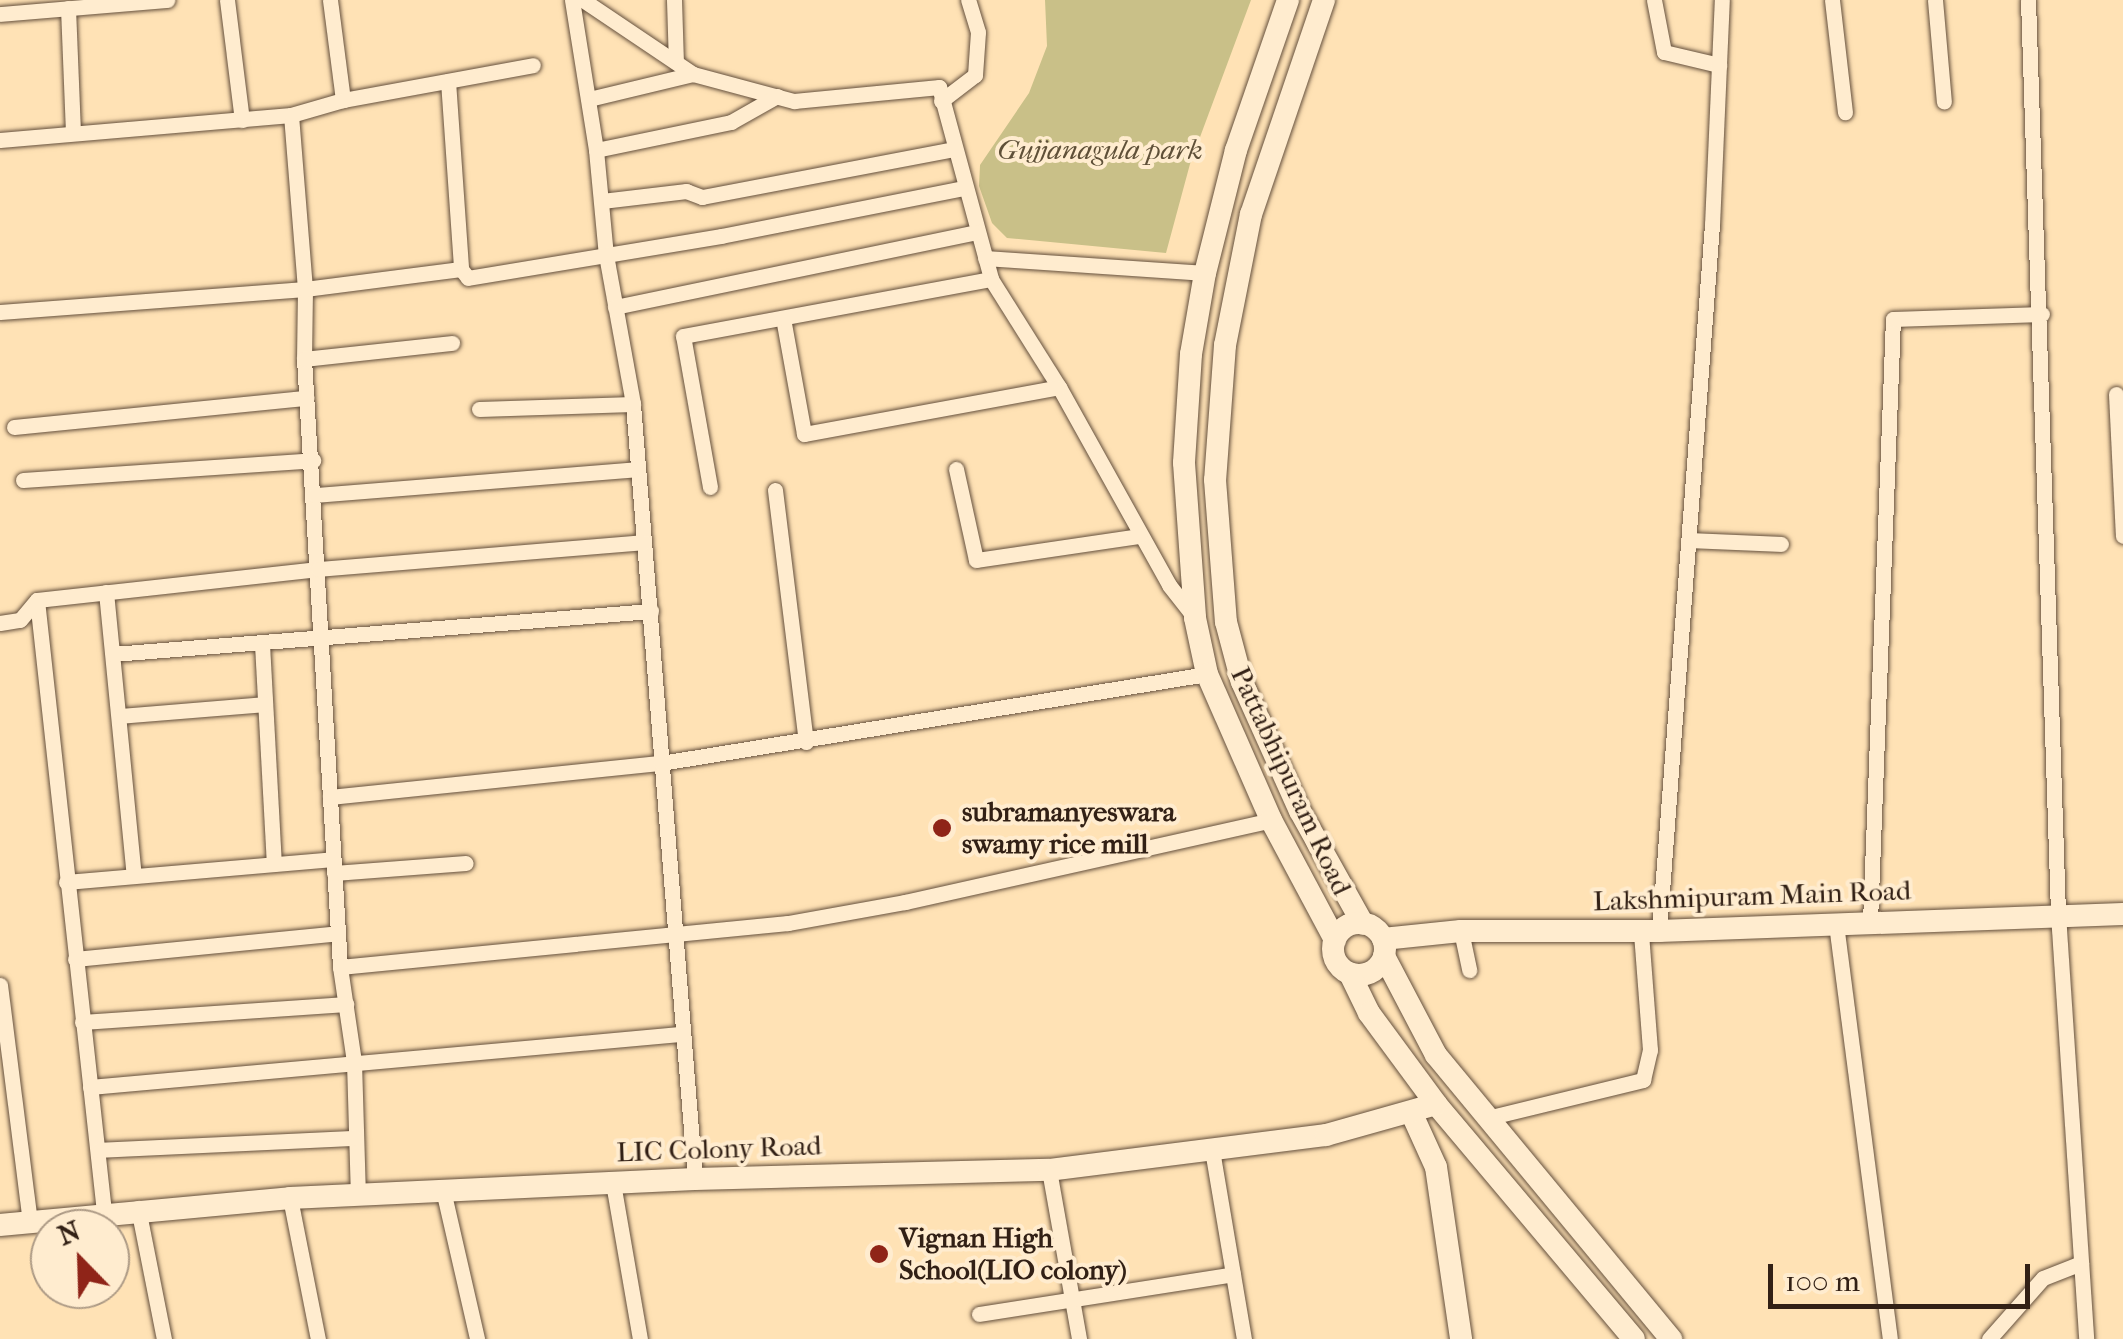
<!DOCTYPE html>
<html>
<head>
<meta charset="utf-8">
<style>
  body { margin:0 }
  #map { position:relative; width:2123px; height:1339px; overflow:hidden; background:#ffe2b5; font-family:"IM FELL French Canon",serif }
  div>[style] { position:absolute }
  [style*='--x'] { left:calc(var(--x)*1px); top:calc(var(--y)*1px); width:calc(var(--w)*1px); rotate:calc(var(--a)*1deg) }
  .green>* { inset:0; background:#c9c088 }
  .roads { filter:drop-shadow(0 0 2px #65503d) drop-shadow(0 0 2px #65503d) }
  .street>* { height:15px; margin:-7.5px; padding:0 7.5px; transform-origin:7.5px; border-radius:7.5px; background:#ffeccf }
  .secondary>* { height:22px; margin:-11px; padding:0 11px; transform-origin:11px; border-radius:11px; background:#ffeccf }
  .secondary>.ring { margin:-11px; padding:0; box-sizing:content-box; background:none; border:22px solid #ffeccf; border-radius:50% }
  .dots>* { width:28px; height:28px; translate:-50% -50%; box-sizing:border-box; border:5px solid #ffeccf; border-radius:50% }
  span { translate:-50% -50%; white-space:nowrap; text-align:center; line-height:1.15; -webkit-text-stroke:8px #ffeccf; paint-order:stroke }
  .park-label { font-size:28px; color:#5f5038; font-style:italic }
  .street-label { font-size:28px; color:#322015 }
  .poi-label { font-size:28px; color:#322015; font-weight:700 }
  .left { translate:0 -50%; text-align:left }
  .north { position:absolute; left:30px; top:1209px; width:100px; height:100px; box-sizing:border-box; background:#ffeccf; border:2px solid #ad9a85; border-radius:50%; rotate:337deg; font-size:28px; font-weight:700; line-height:40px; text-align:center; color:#322015 }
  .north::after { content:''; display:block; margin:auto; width:35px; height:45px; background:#8f2418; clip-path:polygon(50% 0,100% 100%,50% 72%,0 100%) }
  .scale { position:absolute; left:1768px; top:1264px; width:262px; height:45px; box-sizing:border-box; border:5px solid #322015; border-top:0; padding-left:12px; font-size:30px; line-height:35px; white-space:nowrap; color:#322015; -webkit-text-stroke:8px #ffeccf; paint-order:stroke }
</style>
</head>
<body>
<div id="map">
  <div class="green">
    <div style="clip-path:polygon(1045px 0,1251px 0,1190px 164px,1166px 253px,1007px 238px,992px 223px,979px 186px,980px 165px,1029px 93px,1047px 46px)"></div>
  </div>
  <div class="roads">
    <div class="street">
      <div style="--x:227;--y:0;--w:121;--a:82.9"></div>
      <div style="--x:330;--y:0;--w:101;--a:82.6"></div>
      <div style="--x:572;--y:0;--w:152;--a:80.9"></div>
      <div style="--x:596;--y:150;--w:105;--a:84.6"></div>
      <div style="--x:606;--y:255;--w:151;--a:79.7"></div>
      <div style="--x:633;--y:404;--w:777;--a:85.43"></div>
      <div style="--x:583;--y:0;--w:133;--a:33.9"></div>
      <div style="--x:693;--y:74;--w:105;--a:15"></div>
      <div style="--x:794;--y:101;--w:146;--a:-5.5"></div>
      <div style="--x:939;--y:87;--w:199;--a:74.8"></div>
      <div style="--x:991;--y:279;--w:128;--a:57.8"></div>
      <div style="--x:1059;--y:387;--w:227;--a:60.9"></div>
      <div style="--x:1169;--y:585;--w:42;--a:51.8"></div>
      <div style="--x:674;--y:0;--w:62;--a:88.2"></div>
      <div style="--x:1654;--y:0;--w:53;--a:79.1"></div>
      <div style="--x:1664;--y:52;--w:57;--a:13.3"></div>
      <div style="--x:1832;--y:0;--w:113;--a:83.4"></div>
      <div style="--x:1935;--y:0;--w:102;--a:85"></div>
      <div style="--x:2028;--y:0;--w:914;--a:88.12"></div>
      <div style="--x:2058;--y:914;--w:426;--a:86.2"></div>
      <div style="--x:68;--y:8;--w:125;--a:87.7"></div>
      <div style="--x:0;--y:14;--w:168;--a:-4.8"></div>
      <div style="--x:448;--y:81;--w:188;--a:86"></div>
      <div style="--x:461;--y:269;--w:11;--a:52"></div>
      <div style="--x:468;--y:278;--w:256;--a:-9.4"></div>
      <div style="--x:721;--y:236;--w:248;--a:-11.2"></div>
      <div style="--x:589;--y:99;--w:107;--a:-13.5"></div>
      <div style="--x:941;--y:101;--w:43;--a:-37.4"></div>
      <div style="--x:975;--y:75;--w:43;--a:-86"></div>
      <div style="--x:978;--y:32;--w:34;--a:-107"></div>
      <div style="--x:291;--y:115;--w:175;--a:85.4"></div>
      <div style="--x:305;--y:289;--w:70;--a:90.8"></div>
      <div style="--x:304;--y:359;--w:609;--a:86.61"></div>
      <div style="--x:340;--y:967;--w:96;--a:81.6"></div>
      <div style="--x:354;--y:1062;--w:132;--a:88.3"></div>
      <div style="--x:0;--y:140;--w:292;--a:-4.9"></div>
      <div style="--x:291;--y:115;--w:54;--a:-16.1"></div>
      <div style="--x:343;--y:100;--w:193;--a:-10.4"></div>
      <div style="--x:596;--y:150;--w:138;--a:-11.7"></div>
      <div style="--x:731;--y:122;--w:53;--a:-29.5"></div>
      <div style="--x:602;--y:201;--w:85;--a:-6.8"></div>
      <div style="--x:686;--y:191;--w:17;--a:21"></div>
      <div style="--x:702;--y:197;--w:256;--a:-10.8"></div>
      <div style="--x:985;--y:258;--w:221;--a:3.9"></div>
      <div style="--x:615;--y:307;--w:370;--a:-11.7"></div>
      <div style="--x:0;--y:312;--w:306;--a:-4.3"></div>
      <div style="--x:305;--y:289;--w:157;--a:-7.3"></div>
      <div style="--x:783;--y:318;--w:118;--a:79.7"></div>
      <div style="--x:804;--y:434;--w:259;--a:-10.4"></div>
      <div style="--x:304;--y:359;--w:149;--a:-6.2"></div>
      <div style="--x:2116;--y:394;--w:142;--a:87.2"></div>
      <div style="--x:479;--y:409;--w:154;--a:-1.9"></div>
      <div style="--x:14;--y:427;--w:294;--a:-5.7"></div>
      <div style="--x:956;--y:469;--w:93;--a:77.6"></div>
      <div style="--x:976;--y:560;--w:165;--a:-8.4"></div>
      <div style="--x:23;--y:480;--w:291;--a:-3.9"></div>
      <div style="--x:710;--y:487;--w:153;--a:-100.1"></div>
      <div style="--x:683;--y:336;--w:313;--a:-10.5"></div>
      <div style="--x:775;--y:490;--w:254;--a:83"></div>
      <div style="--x:315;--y:495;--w:324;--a:-4.6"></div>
      <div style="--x:1690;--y:540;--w:91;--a:2.5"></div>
      <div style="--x:106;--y:592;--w:285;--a:84.4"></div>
      <div style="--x:37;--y:600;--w:616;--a:83.75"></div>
      <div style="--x:0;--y:623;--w:20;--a:-9"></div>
      <div style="--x:20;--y:620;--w:26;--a:-50"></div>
      <div style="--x:37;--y:600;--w:283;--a:-6.3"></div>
      <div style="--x:318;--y:569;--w:327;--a:-4.7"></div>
      <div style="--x:262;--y:644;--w:220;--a:86.9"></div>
      <div style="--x:113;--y:654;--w:540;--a:-4.57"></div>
      <div style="--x:119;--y:716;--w:146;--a:-4.7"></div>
      <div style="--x:330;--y:797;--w:333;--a:-5.9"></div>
      <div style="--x:661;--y:763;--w:553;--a:-9.26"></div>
      <div style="--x:334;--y:873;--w:132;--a:-4.3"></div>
      <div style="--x:66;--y:882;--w:268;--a:-4.9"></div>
      <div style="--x:1870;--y:922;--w:603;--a:-87.82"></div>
      <div style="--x:1893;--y:319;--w:149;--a:-1.9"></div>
      <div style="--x:1836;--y:924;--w:418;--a:82.6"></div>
      <div style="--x:1461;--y:931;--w:40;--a:78"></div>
      <div style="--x:1659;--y:931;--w:708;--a:-85.71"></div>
      <div style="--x:1712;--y:225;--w:225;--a:-87.5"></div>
      <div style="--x:75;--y:959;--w:264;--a:-5.6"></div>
      <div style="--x:340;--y:967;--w:450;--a:-5.6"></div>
      <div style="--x:788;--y:923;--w:119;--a:-10.2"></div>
      <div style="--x:905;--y:902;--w:375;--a:-12.6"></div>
      <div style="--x:0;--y:985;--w:238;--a:82.8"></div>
      <div style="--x:82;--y:1022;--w:265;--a:-3.9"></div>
      <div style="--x:90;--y:1087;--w:592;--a:-5.13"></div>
      <div style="--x:1487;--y:1118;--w:161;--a:-13.7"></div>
      <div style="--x:1643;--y:1080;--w:31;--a:-77"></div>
      <div style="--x:1650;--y:1050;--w:118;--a:-94.4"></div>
      <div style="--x:98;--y:1150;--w:257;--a:-2.7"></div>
      <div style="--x:1212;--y:1150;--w:192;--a:80.4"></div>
      <div style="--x:1049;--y:1170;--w:172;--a:79.9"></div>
      <div style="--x:613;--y:1183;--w:158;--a:80.2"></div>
      <div style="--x:443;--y:1190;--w:153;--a:77.1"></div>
      <div style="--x:290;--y:1198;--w:144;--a:78.8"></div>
      <div style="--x:138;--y:1208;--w:134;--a:78.8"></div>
      <div style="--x:979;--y:1314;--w:257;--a:-8.9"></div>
      <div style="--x:1989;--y:1339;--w:81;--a:-48.5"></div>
      <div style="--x:2043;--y:1278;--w:41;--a:-21.5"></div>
    </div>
    <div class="secondary">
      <div style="--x:1288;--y:0;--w:159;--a:109.1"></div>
      <div style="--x:1236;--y:150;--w:127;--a:104.1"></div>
      <div style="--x:1205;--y:273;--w:82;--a:99.8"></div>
      <div style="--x:1191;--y:354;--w:109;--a:93.7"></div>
      <div style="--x:1184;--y:463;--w:155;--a:85.9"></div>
      <div style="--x:1195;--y:618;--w:57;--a:77.9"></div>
      <div style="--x:1207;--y:674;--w:159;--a:66.3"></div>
      <div style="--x:1271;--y:820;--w:136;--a:61.9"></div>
      <div style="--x:1324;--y:0;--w:226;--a:108.8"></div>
      <div style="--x:1251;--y:214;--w:134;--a:101.2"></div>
      <div style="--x:1225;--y:345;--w:135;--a:94.2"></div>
      <div style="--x:1215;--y:480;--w:142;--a:85.6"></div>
      <div style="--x:1226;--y:622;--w:62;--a:75.1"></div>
      <div style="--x:1242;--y:682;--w:141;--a:65.8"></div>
      <div style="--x:1300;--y:811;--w:129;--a:60.9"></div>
      <div class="ring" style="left:1333px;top:923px;width:30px;height:30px"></div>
      <div style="--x:1383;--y:939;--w:78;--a:-5.9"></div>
      <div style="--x:1461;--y:931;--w:198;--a:0"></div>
      <div style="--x:1659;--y:931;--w:464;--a:-2.1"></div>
      <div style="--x:1384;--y:956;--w:112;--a:62.3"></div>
      <div style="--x:1436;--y:1055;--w:369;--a:50.4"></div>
      <div style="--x:1350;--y:974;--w:43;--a:64"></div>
      <div style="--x:1369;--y:1013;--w:113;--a:53.6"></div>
      <div style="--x:1436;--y:1104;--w:307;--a:49.9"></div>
      <div style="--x:1411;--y:1112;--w:60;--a:65.6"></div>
      <div style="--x:1436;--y:1167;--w:174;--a:81.7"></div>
      <div style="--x:0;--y:1225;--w:291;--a:-5.3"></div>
      <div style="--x:290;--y:1198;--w:405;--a:-2.7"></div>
      <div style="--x:695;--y:1179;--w:354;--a:-1.5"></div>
      <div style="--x:1049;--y:1170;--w:279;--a:-7.2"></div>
      <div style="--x:1326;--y:1135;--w:114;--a:-15.7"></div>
    </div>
  </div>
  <div class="dots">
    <div style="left:942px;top:828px;background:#8f2418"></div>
    <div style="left:879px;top:1254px;background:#8f2418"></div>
  </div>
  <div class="park-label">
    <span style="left:1100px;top:150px">Gujjanagula park</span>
  </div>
  <div class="street-label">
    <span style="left:1291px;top:781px;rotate:65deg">Pattabhipuram Road</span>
    <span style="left:1752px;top:896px;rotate:-2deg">Lakshmipuram Main Road</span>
    <span style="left:719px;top:1149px;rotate:-2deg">LIC Colony Road</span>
  </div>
  <div class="poi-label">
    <span class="left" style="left:962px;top:828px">subramanyeswara<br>swamy rice mill</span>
    <span class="left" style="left:899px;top:1254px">Vignan High<br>School(LIO colony)</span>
  </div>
  <div class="north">N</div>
  <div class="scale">100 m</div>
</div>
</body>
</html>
